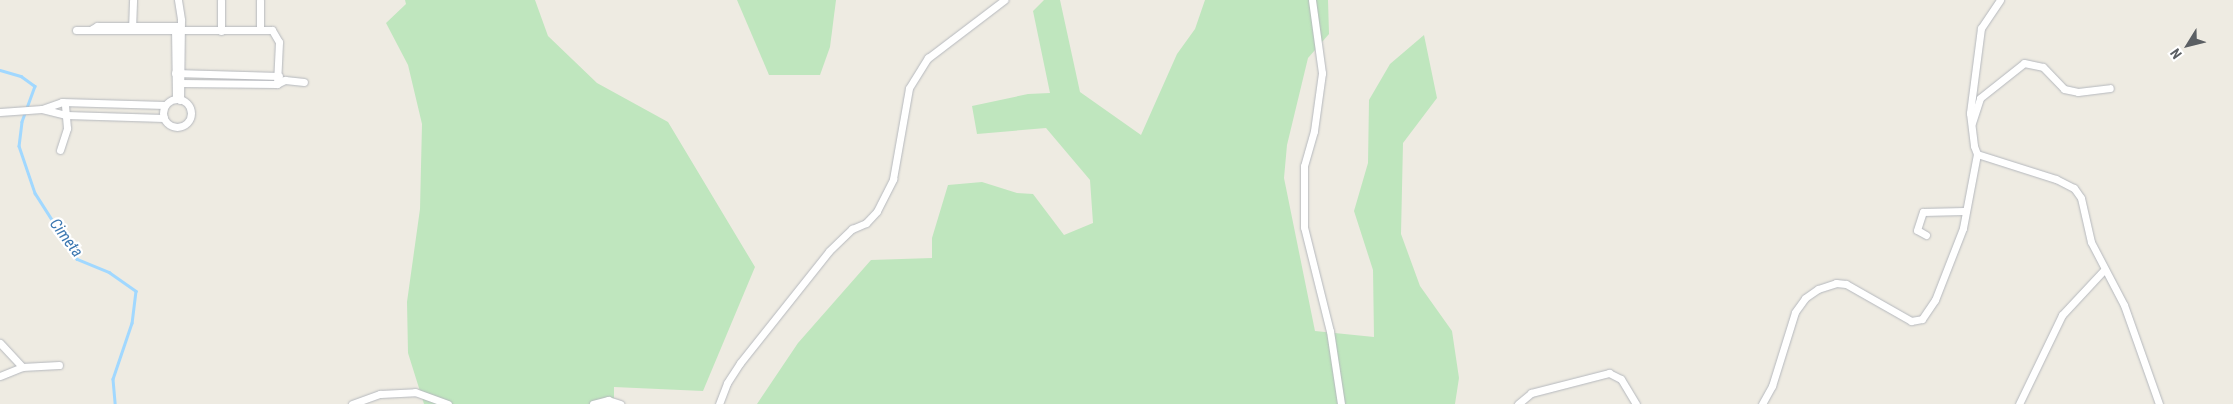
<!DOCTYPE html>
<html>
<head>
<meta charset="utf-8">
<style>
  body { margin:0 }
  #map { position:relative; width:2233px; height:404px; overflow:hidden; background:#eeebe2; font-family:"Roboto Condensed",sans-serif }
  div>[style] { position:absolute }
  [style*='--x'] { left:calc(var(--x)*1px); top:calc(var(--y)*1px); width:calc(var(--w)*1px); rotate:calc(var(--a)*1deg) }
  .green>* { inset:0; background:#bfe6be }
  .stream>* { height:2.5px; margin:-1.25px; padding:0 1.25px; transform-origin:1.25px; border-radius:1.25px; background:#a1d8ff }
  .roads { filter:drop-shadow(0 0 1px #b5b8bd) drop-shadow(0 0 1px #b5b8bd) }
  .minor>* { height:7px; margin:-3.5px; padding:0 3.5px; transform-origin:3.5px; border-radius:3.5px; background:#fff }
  .minor>.ring { margin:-3.5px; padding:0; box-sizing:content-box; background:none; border:7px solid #fff; border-radius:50% }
  span { translate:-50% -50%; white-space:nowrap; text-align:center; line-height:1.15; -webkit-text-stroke:4.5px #fff; paint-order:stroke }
  .water-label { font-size:16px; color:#3d78b1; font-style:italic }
  .north { position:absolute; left:2163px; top:20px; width:50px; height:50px; -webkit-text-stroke:4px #fff; paint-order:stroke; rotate:234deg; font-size:14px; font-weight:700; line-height:20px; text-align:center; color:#5b5f63 }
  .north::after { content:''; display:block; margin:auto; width:18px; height:22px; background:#5b5f63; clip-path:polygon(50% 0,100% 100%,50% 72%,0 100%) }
</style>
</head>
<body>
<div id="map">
  <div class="green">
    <div style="clip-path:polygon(405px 0,535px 0,548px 36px,597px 83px,668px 122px,755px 267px,703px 391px,614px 387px,614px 404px,424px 404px,408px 353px,407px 302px,420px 209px,422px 124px,408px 65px,386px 23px,406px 4px)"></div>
    <div style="clip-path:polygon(737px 0,836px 0,830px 47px,820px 75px,769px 75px)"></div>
    <div style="clip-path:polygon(1044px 0,1060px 0,1080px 92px,1141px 135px,1177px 54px,1195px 29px,1205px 0,1328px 0,1329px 34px,1308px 58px,1287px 145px,1284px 178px,1315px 331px,1374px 337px,1373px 270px,1354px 211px,1368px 163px,1369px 100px,1390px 64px,1424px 35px,1437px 98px,1403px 143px,1401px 234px,1420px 286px,1452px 331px,1459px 378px,1455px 404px,757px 404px,798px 343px,871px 260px,932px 258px,932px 238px,948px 185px,982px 182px,1017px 193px,1033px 194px,1064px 235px,1093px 223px,1090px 180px,1046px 128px,977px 134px,972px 106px,1028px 94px,1050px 93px,1033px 11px)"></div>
  </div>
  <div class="stream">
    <div style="--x:0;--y:70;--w:22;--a:16"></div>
    <div style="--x:21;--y:76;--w:17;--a:36"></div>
    <div style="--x:35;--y:86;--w:38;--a:110"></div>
    <div style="--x:22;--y:122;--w:24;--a:97"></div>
    <div style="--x:19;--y:146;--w:50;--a:71.2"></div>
    <div style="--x:35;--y:193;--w:78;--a:57.5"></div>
    <div style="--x:77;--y:259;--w:35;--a:22"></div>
    <div style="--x:109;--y:272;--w:33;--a:35"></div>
    <div style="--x:136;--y:291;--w:32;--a:97"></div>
    <div style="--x:132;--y:323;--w:59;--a:108.7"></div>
    <div style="--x:113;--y:379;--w:25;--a:85"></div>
  </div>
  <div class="roads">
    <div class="minor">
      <div style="--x:178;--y:0;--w:20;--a:81"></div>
      <div style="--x:181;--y:20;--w:80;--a:90.7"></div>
      <div style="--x:221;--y:0;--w:31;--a:90"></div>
      <div style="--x:1312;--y:0;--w:74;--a:82.2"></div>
      <div style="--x:1322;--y:73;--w:59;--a:97.9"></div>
      <div style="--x:1314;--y:131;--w:36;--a:106"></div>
      <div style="--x:1304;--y:166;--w:61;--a:90"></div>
      <div style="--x:1304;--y:227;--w:107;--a:76"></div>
      <div style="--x:1330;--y:331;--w:74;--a:81.4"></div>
      <div style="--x:2000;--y:0;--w:34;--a:124"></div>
      <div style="--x:1981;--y:28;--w:86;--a:97.4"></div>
      <div style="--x:1970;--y:113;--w:33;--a:83"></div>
      <div style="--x:1974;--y:146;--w:9;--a:69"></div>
      <div style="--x:1977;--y:154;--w:83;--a:17.6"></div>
      <div style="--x:2056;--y:179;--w:20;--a:27"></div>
      <div style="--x:2074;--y:188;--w:12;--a:55"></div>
      <div style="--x:2081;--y:198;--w:45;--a:77.2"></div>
      <div style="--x:2091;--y:242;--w:71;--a:62.4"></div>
      <div style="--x:2124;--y:305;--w:105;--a:70.5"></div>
      <div style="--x:175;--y:27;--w:69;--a:89.2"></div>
      <div style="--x:92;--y:29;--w:6;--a:-31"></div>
      <div style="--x:97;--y:26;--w:80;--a:0"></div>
      <div style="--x:76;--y:30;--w:196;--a:0"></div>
      <div style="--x:272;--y:30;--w:14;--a:60"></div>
      <div style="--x:279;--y:42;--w:42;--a:92.7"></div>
      <div style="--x:132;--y:30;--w:30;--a:-88"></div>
      <div style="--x:260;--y:30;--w:30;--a:-90"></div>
      <div style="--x:175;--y:73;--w:104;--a:1.7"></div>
      <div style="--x:180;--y:83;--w:97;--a:0.6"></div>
      <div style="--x:277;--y:84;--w:9;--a:-27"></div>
      <div style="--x:285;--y:80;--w:19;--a:6"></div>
      <div class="ring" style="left:163px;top:99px;width:21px;height:21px"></div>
      <div style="--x:42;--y:109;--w:25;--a:14"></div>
      <div style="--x:66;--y:115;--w:98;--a:1.8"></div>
      <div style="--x:0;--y:112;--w:42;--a:-4.1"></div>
      <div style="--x:42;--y:109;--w:21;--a:-19"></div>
      <div style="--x:62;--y:102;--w:103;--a:1.7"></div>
      <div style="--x:1972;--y:123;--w:26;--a:-72"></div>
      <div style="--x:1980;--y:98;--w:56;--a:-38.5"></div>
      <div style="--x:2024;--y:63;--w:19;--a:12"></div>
      <div style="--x:2043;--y:67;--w:30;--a:46"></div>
      <div style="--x:2064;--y:89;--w:14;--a:12"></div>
      <div style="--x:2078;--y:92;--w:32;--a:-7"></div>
      <div style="--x:60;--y:150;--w:23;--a:-72"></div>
      <div style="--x:67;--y:128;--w:25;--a:-95"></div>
      <div style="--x:1926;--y:235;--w:10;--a:-151"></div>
      <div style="--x:1917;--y:230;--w:19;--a:-72"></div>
      <div style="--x:1923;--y:212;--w:41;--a:-1.4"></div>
      <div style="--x:0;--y:343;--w:33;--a:47"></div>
      <div style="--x:0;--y:376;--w:24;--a:-22"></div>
      <div style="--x:22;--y:367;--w:37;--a:-3"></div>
      <div style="--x:352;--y:404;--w:30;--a:-20"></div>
      <div style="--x:380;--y:394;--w:35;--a:-3"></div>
      <div style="--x:415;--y:392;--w:35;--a:20"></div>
      <div style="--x:593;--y:404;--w:16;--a:-15"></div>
      <div style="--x:608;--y:400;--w:13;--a:18"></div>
      <div style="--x:719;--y:404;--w:22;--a:-69"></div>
      <div style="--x:727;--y:383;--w:24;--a:-57"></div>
      <div style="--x:740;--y:363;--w:143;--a:-51.5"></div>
      <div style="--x:829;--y:251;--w:32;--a:-44"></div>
      <div style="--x:852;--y:229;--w:15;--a:-23"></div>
      <div style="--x:866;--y:223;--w:16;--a:-47"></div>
      <div style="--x:877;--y:211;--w:36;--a:-63"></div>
      <div style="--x:893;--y:179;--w:92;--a:-80"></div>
      <div style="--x:909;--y:88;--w:36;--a:-58"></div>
      <div style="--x:928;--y:58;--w:96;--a:-37.3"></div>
      <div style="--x:1518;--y:404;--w:17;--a:-40"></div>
      <div style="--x:1531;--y:393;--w:81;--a:-14.4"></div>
      <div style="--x:1609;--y:373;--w:13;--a:27"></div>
      <div style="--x:1621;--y:379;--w:29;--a:59"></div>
      <div style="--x:1762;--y:404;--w:21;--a:-61"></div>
      <div style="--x:1772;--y:386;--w:77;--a:-72.7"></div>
      <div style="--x:1795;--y:312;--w:17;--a:-54"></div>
      <div style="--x:1805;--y:298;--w:16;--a:-35"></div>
      <div style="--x:1818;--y:289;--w:19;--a:-18"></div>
      <div style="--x:1836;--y:283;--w:10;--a:6"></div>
      <div style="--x:1846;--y:284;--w:75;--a:29.6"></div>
      <div style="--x:1911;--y:321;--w:11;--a:-10"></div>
      <div style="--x:1922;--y:319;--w:23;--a:-56"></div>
      <div style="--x:1935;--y:300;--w:77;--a:-68.7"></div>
      <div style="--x:1963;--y:228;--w:75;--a:-79.3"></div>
      <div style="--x:2019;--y:404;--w:99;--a:-64.2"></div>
      <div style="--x:2062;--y:315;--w:62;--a:-47"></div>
    </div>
  </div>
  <div class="water-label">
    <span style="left:66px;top:238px;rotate:53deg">Cimeta</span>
  </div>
  <div class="north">N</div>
</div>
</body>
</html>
